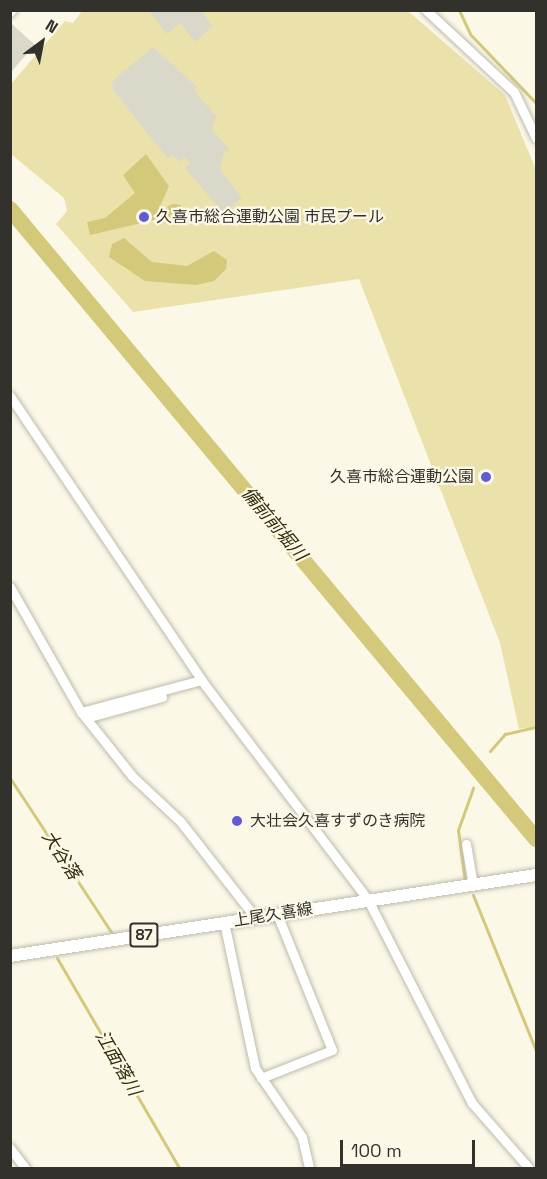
<!DOCTYPE html>
<html>
<head>
<meta charset="utf-8">
<style>
  body { margin:0 }
  #map { position:relative; width:547px; height:1179px; overflow:hidden; background:#fbf8e8; font-family:"Space Grotesk","Noto Sans JP",sans-serif }
  div>[style] { position:absolute }
  [style*='--x'] { left:calc(var(--x)*1px); top:calc(var(--y)*1px); width:calc(var(--w)*1px); rotate:calc(var(--a)*1deg) }
  .green>* { inset:0; background:#ebe2ab }
  .water>* { inset:0; background:#d4c87b }
  .round { border-radius:50% }
  .stream>* { height:3px; margin:-1.5px; padding:0 1.5px; transform-origin:1.5px; border-radius:1.5px; background:#d4c87b }
  .river>* { height:16px; margin:-8px; padding:0 8px; transform-origin:8px; border-radius:8px; background:#d4c87b }
  .building>* { inset:0; background:#dad8c8 }
  .roads { filter:drop-shadow(0 0 2px #bdbbac) drop-shadow(0 0 2px #bdbbac) }
  .minor>* { height:9px; margin:-4.5px; padding:0 4.5px; transform-origin:4.5px; border-radius:4.5px; background:#fff }
  .major>* { height:12px; margin:-6px; padding:0 6px; transform-origin:6px; border-radius:6px; background:#fff }
  .dots>* { width:16px; height:16px; translate:-50% -50%; box-sizing:border-box; border:3px solid #fbf8e8; border-radius:50% }
  span { translate:-50% -50%; white-space:nowrap; text-align:center; line-height:1.15; -webkit-text-stroke:4.5px #fbf8e8; paint-order:stroke }
  .shield-label span { padding:2px 4px; background:#fbf8e8; border:2px solid; border-radius:4px; -webkit-text-stroke-width:0 }
  .shield-label { font-size:15px; color:#32312b; font-weight:700 }
  .poi-label { font-size:16px; color:#32312b }
  .left { translate:0 -50%; text-align:left }
  .right { translate:-100% -50%; text-align:right }
  .street-label { font-size:16px; color:#32312b }
  .water-label { font-size:18px; color:#312c09; font-style:italic }
  .frame { position:absolute; inset:0; border:12px solid #32312b; pointer-events:none }
  .north { position:absolute; left:12px; top:12px; width:60px; height:60px; -webkit-text-stroke:4px #fbf8e8; paint-order:stroke; rotate:32deg; font-size:16px; font-weight:700; line-height:24px; text-align:center; color:#32312b }
  .north::after { content:''; display:block; margin:auto; width:21px; height:27px; background:#32312b; clip-path:polygon(50% 0,100% 100%,50% 72%,0 100%) }
  .scale { position:absolute; left:340px; top:1140px; width:135px; height:27px; box-sizing:border-box; border:3px solid #32312b; border-top:0; padding-left:8px; font-size:18px; line-height:21px; white-space:nowrap; color:#32312b; -webkit-text-stroke:4px #fbf8e8; paint-order:stroke }
</style>
</head>
<body>
<div id="map">
  <div class="green">
    <div style="clip-path:polygon(82px 11px,408px 11px,505px 95px,536px 170px,536px 726px,519px 729px,500px 643px,359px 279px,133px 312px,56px 224px,67px 211px,64px 198px,11px 154px,11px 84px,65px 21px,73px 23px)"></div>
  </div>
  <div class="water">
    <div style="clip-path:polygon(146px 154px,169px 186px,154px 220px,90px 235px,87px 222px,105px 218px,135px 193px,123px 175px)"></div>
    <div class="round" style="left:164px;top:204px;width:22px;height:22px"></div>
    <div style="clip-path:polygon(124px 238px,152px 262px,187px 266px,214px 251px,227px 260px,226px 269px,214px 281px,196px 285px,145px 281px,109px 257px,112px 244px)"></div>
  </div>
  <div class="stream">
    <div style="--x:459;--y:10;--w:26;--a:65"></div>
    <div style="--x:470;--y:34;--w:95;--a:46.3"></div>
    <div style="--x:490;--y:751;--w:23;--a:-49"></div>
    <div style="--x:505;--y:734;--w:32;--a:-13"></div>
    <div style="--x:10;--y:778;--w:186;--a:56.7"></div>
    <div style="--x:465;--y:881;--w:51;--a:-97.8"></div>
    <div style="--x:458;--y:830;--w:45;--a:-70.3"></div>
    <div style="--x:473;--y:895;--w:168;--a:68"></div>
    <div style="--x:57;--y:958;--w:243;--a:59.8"></div>
  </div>
  <div class="river">
    <div style="--x:10;--y:209;--w:821;--a:50.14"></div>
  </div>
  <div class="building">
    <div style="clip-path:polygon(148px 10px,200px 10px,213px 26px,195px 42px,180px 23px,167px 34px)"></div>
    <div style="clip-path:polygon(12px 24px,35px 45px,10px 73px,10px 26px)"></div>
    <div style="clip-path:polygon(153px 47px,197px 87px,194px 90px,216px 116px,212px 129px,230px 150px,224px 152px,220px 169px,242px 198px,223px 213px,185px 168px,190px 163px,185px 157px,179px 162px,172px 155px,168px 159px,113px 90px,112px 81px)"></div>
  </div>
  <div class="roads">
    <div class="minor">
      <div style="--x:426;--y:10;--w:120;--a:43"></div>
      <div style="--x:514;--y:92;--w:51;--a:64.4"></div>
      <div style="--x:10;--y:396;--w:349;--a:56"></div>
      <div style="--x:205;--y:685;--w:270;--a:52.8"></div>
      <div style="--x:368;--y:900;--w:228;--a:62.9"></div>
      <div style="--x:472;--y:1103;--w:86;--a:48.8"></div>
      <div style="--x:10;--y:587;--w:144;--a:60.4"></div>
      <div style="--x:81;--y:712;--w:82;--a:51.4"></div>
      <div style="--x:132;--y:776;--w:66;--a:43.2"></div>
      <div style="--x:180;--y:821;--w:122;--a:52"></div>
      <div style="--x:81;--y:712;--w:124;--a:-14.9"></div>
      <div style="--x:86;--y:718;--w:79;--a:-15.4"></div>
      <div style="--x:466;--y:844;--w:42;--a:80.3"></div>
      <div style="--x:224;--y:922;--w:149;--a:78"></div>
      <div style="--x:255;--y:1068;--w:83;--a:55.7"></div>
      <div style="--x:302;--y:1137;--w:32;--a:77"></div>
      <div style="--x:261;--y:1078;--w:76;--a:-21.5"></div>
      <div style="--x:332;--y:1050;--w:147;--a:-112"></div>
      <div style="--x:10;--y:1148;--w:25;--a:53"></div>
    </div>
    <div class="major">
      <div style="--x:10;--y:11;--w:1;--a:-45"></div>
      <div style="--x:10;--y:956;--w:532;--a:-8.75"></div>
    </div>
  </div>
  <div class="dots">
    <div style="left:144px;top:217px;background:#605bd4"></div>
    <div style="left:486px;top:477px;background:#605bd4"></div>
    <div style="left:237px;top:821px;background:#605bd4"></div>
  </div>
  <div class="shield-label">
    <span style="left:144px;top:935px">87</span>
  </div>
  <div class="poi-label">
    <span class="left" style="left:156px;top:217px">久喜市総合運動公園 市民プール</span>
    <span class="right" style="left:474px;top:477px">久喜市総合運動公園</span>
    <span class="left" style="left:250px;top:821px">大壮会久喜すずのき病院</span>
  </div>
  <div class="street-label">
    <span style="left:273px;top:915px;rotate:-9deg">上尾久喜線</span>
  </div>
  <div class="water-label">
    <span style="left:274px;top:524px;rotate:50deg">備前前堀川</span>
    <span style="left:61px;top:855px;rotate:57deg">大谷落</span>
    <span style="left:118px;top:1063px;rotate:60deg">江面落川</span>
  </div>
  <div class="frame"></div>
  <div class="north">N</div>
  <div class="scale">100 m</div>
</div>
</body>
</html>
